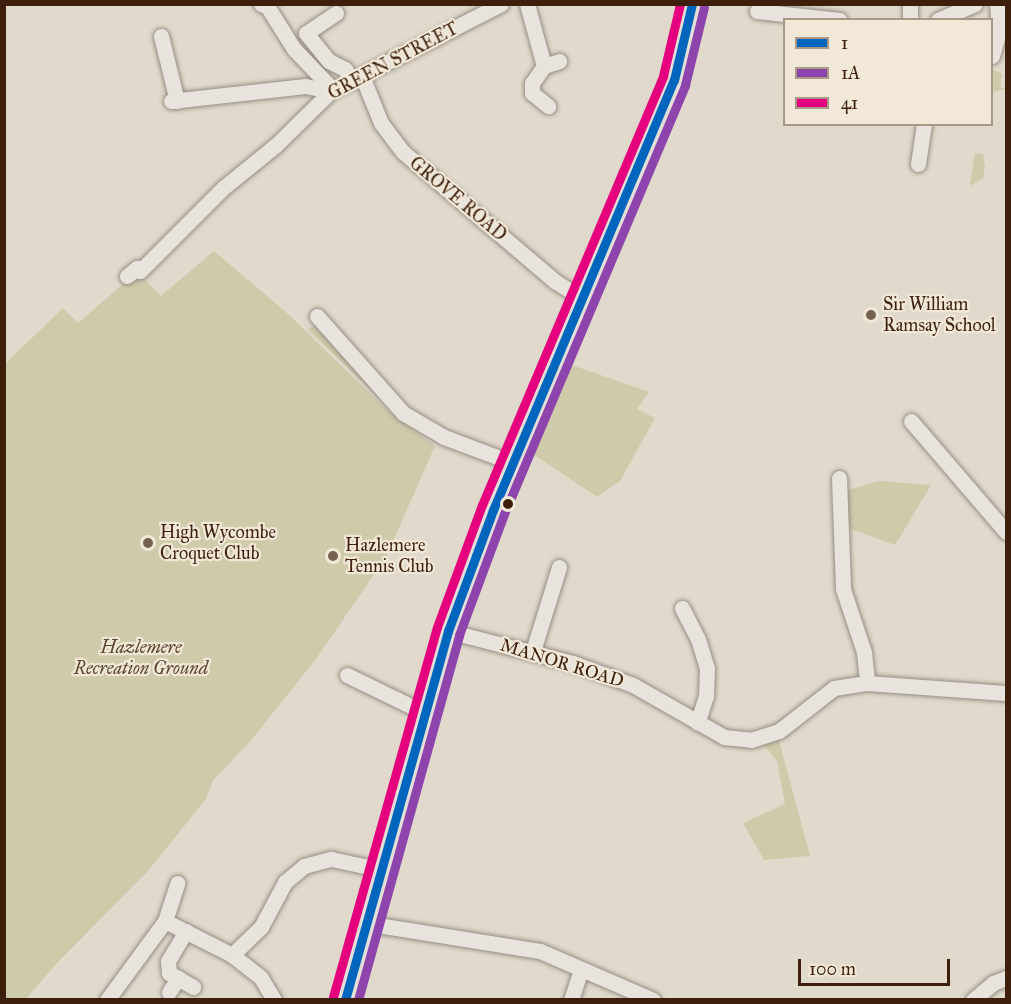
<!DOCTYPE html>
<html>
<head>
<meta charset="utf-8">
<style>
  body { margin:0 }
  #map { position:relative; width:1011px; height:1004px; overflow:hidden; background:#e1d9cc; font-family:"IM FELL Great Primer",serif }
  div>[style] { position:absolute }
  [style*='--x'] { left:calc(var(--x)*1px); top:calc(var(--y)*1px); width:calc(var(--w)*1px); rotate:calc(var(--a)*1deg) }
  .green>* { inset:0; background:#cecaaa }
  .roads { filter:drop-shadow(0 0 2px #968e84) drop-shadow(0 0 2px #968e84) }
  .minor>* { height:15px; margin:-7.5px; padding:0 7.5px; transform-origin:7.5px; border-radius:7.5px; background:#e8e4dd }
  .major>* { height:20px; margin:-10px; padding:0 10px; transform-origin:10px; border-radius:10px; background:#e4dfd8 }
  .bus-1>* { height:9px; margin:-4.5px; padding:0 4.5px; transform-origin:4.5px; border-radius:4.5px; background:#0065bd }
  .bus-2>* { height:9px; margin:-4.5px; padding:0 4.5px; transform-origin:4.5px; border-radius:4.5px; background:#8e44ad }
  .bus-3>* { height:9px; margin:-4.5px; padding:0 4.5px; transform-origin:4.5px; border-radius:4.5px; background:#e5007d }
  .dots>* { width:16px; height:16px; translate:-50% -50%; box-sizing:border-box; border:3px solid #f1e8d8; border-radius:50% }
  span { translate:-50% -50%; white-space:nowrap; text-align:center; line-height:1.15; -webkit-text-stroke:4.5px #f1e8d8; paint-order:stroke }
  .street-label { font-size:18px; color:#3d1f0c }
  .poi-label { font-size:18px; color:#3d1f0c }
  .left { translate:0 -50%; text-align:left }
  .park-label { font-size:18px; color:#5d472d; font-style:italic }
  .frame { position:absolute; inset:0; border:6px solid #3d1f0c; pointer-events:none }
  .legend { position:absolute; left:783px; top:18px; width:210px; height:108px; box-sizing:border-box; background:#f1e8d8; border:2px solid #a99886; margin:0; padding:8px 10px; list-style:none; font-size:18px; color:#3d1f0c }
  .legend li { display:flex; align-items:center; gap:12px; height:30px }
  .legend b { width:30px; border:2px solid #a99886 }
  .scale { position:absolute; left:798px; top:959px; width:152px; height:27px; box-sizing:border-box; border:3px solid #3d1f0c; border-top:0; padding-left:8px; font-size:18px; line-height:21px; white-space:nowrap; color:#3d1f0c; -webkit-text-stroke:4px #f1e8d8; paint-order:stroke }
</style>
</head>
<body>
<div id="map">
  <div class="green">
    <div style="clip-path:polygon(992px 69px,1002px 74px,1000px 87px,1006px 89px,992px 92px)"></div>
    <div style="clip-path:polygon(975px 153px,983px 154px,985px 167px,983px 178px,970px 186px)"></div>
    <div style="clip-path:polygon(214px 251px,288px 314px,390px 413px,435px 446px,386px 557px,316px 659px,248px 744px,213px 780px,206px 799px,148px 871px,56px 964px,26px 999px,5px 1000px,5px 364px,63px 308px,78px 323px,137px 272px,161px 296px)"></div>
    <div style="clip-path:polygon(317px 326px,394px 412px,307px 329px)"></div>
    <div style="clip-path:polygon(569px 364px,649px 392px,637px 409px,655px 418px,620px 481px,597px 497px,530px 452px)"></div>
    <div style="clip-path:polygon(879px 481px,931px 485px,895px 545px,851px 529px,846px 516px,848px 490px)"></div>
    <div style="clip-path:polygon(778px 737px,810px 856px,764px 860px,743px 823px,785px 804px,777px 761px,764px 745px)"></div>
  </div>
  <div class="roads">
    <div class="minor">
      <div style="--x:261;--y:4;--w:6;--a:18"></div>
      <div style="--x:267;--y:6;--w:51;--a:57.9"></div>
      <div style="--x:294;--y:49;--w:57;--a:46.4"></div>
      <div style="--x:527;--y:4;--w:64;--a:74.7"></div>
      <div style="--x:544;--y:66;--w:21;--a:125"></div>
      <div style="--x:532;--y:83;--w:10;--a:90"></div>
      <div style="--x:532;--y:93;--w:21;--a:39"></div>
      <div style="--x:757;--y:11;--w:83;--a:6.2"></div>
      <div style="--x:336;--y:13;--w:36;--a:146"></div>
      <div style="--x:306;--y:33;--w:36;--a:51"></div>
      <div style="--x:329;--y:61;--w:18;--a:27"></div>
      <div style="--x:345;--y:69;--w:14;--a:60"></div>
      <div style="--x:910;--y:20;--w:16;--a:-90"></div>
      <div style="--x:938;--y:20;--w:40;--a:-23.4"></div>
      <div style="--x:161;--y:36;--w:67;--a:76.2"></div>
      <div style="--x:992;--y:56;--w:26;--a:-74"></div>
      <div style="--x:999;--y:31;--w:27;--a:-94"></div>
      <div style="--x:544;--y:66;--w:16;--a:-18"></div>
      <div style="--x:362;--y:76;--w:51;--a:68"></div>
      <div style="--x:381;--y:123;--w:36;--a:53"></div>
      <div style="--x:403;--y:152;--w:201;--a:40.4"></div>
      <div style="--x:556;--y:282;--w:32;--a:32"></div>
      <div style="--x:171;--y:101;--w:135;--a:-6.4"></div>
      <div style="--x:305;--y:86;--w:26;--a:11"></div>
      <div style="--x:918;--y:164;--w:40;--a:-81.5"></div>
      <div style="--x:127;--y:276;--w:13;--a:-39"></div>
      <div style="--x:137;--y:268;--w:4;--a:45"></div>
      <div style="--x:140;--y:271;--w:117;--a:-45"></div>
      <div style="--x:223;--y:188;--w:68;--a:-39.1"></div>
      <div style="--x:276;--y:145;--w:77;--a:-44.5"></div>
      <div style="--x:331;--y:91;--w:191;--a:-27.1"></div>
      <div style="--x:317;--y:316;--w:130;--a:48.4"></div>
      <div style="--x:403;--y:413;--w:48;--a:30.3"></div>
      <div style="--x:444;--y:437;--w:74;--a:20.6"></div>
      <div style="--x:911;--y:421;--w:146;--a:49.4"></div>
      <div style="--x:839;--y:478;--w:111;--a:87.9"></div>
      <div style="--x:843;--y:589;--w:66;--a:71.6"></div>
      <div style="--x:864;--y:652;--w:31;--a:84"></div>
      <div style="--x:682;--y:608;--w:35;--a:63"></div>
      <div style="--x:698;--y:639;--w:30;--a:73"></div>
      <div style="--x:707;--y:668;--w:28;--a:92"></div>
      <div style="--x:706;--y:696;--w:28;--a:108"></div>
      <div style="--x:448;--y:631;--w:129;--a:14.4"></div>
      <div style="--x:573;--y:663;--w:64;--a:20.1"></div>
      <div style="--x:633;--y:685;--w:105;--a:29.7"></div>
      <div style="--x:724;--y:737;--w:27;--a:6"></div>
      <div style="--x:751;--y:740;--w:29;--a:-18"></div>
      <div style="--x:779;--y:731;--w:70;--a:-38"></div>
      <div style="--x:834;--y:688;--w:33;--a:-9"></div>
      <div style="--x:867;--y:683;--w:139;--a:4.1"></div>
      <div style="--x:533;--y:651;--w:88;--a:-72.8"></div>
      <div style="--x:347;--y:675;--w:85;--a:26"></div>
      <div style="--x:165;--y:921;--w:40;--a:-72"></div>
      <div style="--x:365;--y:923;--w:177;--a:9.1"></div>
      <div style="--x:540;--y:951;--w:123;--a:23.4"></div>
      <div style="--x:186;--y:931;--w:35;--a:121"></div>
      <div style="--x:168;--y:961;--w:12;--a:85"></div>
      <div style="--x:169;--y:973;--w:28;--a:30"></div>
      <div style="--x:232;--y:955;--w:37;--a:38"></div>
      <div style="--x:261;--y:978;--w:26;--a:59"></div>
      <div style="--x:169;--y:992;--w:17;--a:-57"></div>
      <div style="--x:107;--y:1000;--w:98;--a:-53.7"></div>
      <div style="--x:165;--y:921;--w:75;--a:26.9"></div>
      <div style="--x:232;--y:955;--w:40;--a:-44"></div>
      <div style="--x:261;--y:927;--w:51;--a:-61.9"></div>
      <div style="--x:285;--y:882;--w:25;--a:-40"></div>
      <div style="--x:304;--y:866;--w:28;--a:-15"></div>
      <div style="--x:331;--y:859;--w:48;--a:12"></div>
      <div style="--x:571;--y:1000;--w:32;--a:-72"></div>
      <div style="--x:973;--y:1000;--w:26;--a:-40"></div>
      <div style="--x:993;--y:983;--w:14;--a:-21"></div>
    </div>
    <div class="major">
      <div style="--x:345;--y:1000;--w:383;--a:-74.4"></div>
      <div style="--x:448;--y:631;--w:129;--a:-69.6"></div>
      <div style="--x:493;--y:510;--w:467;--a:-67.2"></div>
      <div style="--x:674;--y:80;--w:78;--a:-76.7"></div>
    </div>
  </div>
  <div class="bus-1">
    <div style="--x:345;--y:1000;--w:383;--a:-74.4"></div>
    <div style="--x:448;--y:631;--w:129;--a:-69.6"></div>
    <div style="--x:493;--y:510;--w:467;--a:-67.2"></div>
    <div style="--x:674;--y:80;--w:78;--a:-76.7"></div>
  </div>
  <div class="bus-2">
    <div style="--x:358;--y:1000;--w:379;--a:-74.5"></div>
    <div style="--x:459;--y:635;--w:129;--a:-69.6"></div>
    <div style="--x:504;--y:514;--w:466;--a:-67.1"></div>
    <div style="--x:685;--y:85;--w:80;--a:-76.3"></div>
  </div>
  <div class="bus-3">
    <div style="--x:333;--y:997;--w:384;--a:-74.3"></div>
    <div style="--x:437;--y:627;--w:130;--a:-69.8"></div>
    <div style="--x:482;--y:505;--w:466;--a:-67.1"></div>
    <div style="--x:663;--y:76;--w:74;--a:-76.7"></div>
  </div>
  <div class="dots">
    <div style="left:871px;top:315px;background:#76604f"></div>
    <div style="left:508px;top:504px;background:#3d1f0c"></div>
    <div style="left:148px;top:543px;background:#76604f"></div>
    <div style="left:333px;top:556px;background:#76604f"></div>
  </div>
  <div class="street-label">
    <span style="left:393px;top:61px;rotate:-28deg">GREEN STREET</span>
    <span style="left:458px;top:199px;rotate:40deg">GROVE ROAD</span>
    <span style="left:562px;top:663px;rotate:17deg">MANOR ROAD</span>
  </div>
  <div class="poi-label">
    <span class="left" style="left:883px;top:315px">Sir William<br>Ramsay School</span>
    <span class="left" style="left:160px;top:543px">High Wycombe<br>Croquet Club</span>
    <span class="left" style="left:345px;top:556px">Hazlemere<br>Tennis Club</span>
  </div>
  <div class="park-label">
    <span style="left:141px;top:658px">Hazlemere<br>Recreation Ground</span>
  </div>
  <div class="frame"></div>
  <ul class="legend">
  <li><b style="height:8px;background:#0065bd"></b>1</li>
  <li><b style="height:8px;background:#8e44ad"></b>1A</li>
  <li><b style="height:8px;background:#e5007d"></b>41</li>
  </ul>
  <div class="scale">100 m</div>
</div>
</body>
</html>
